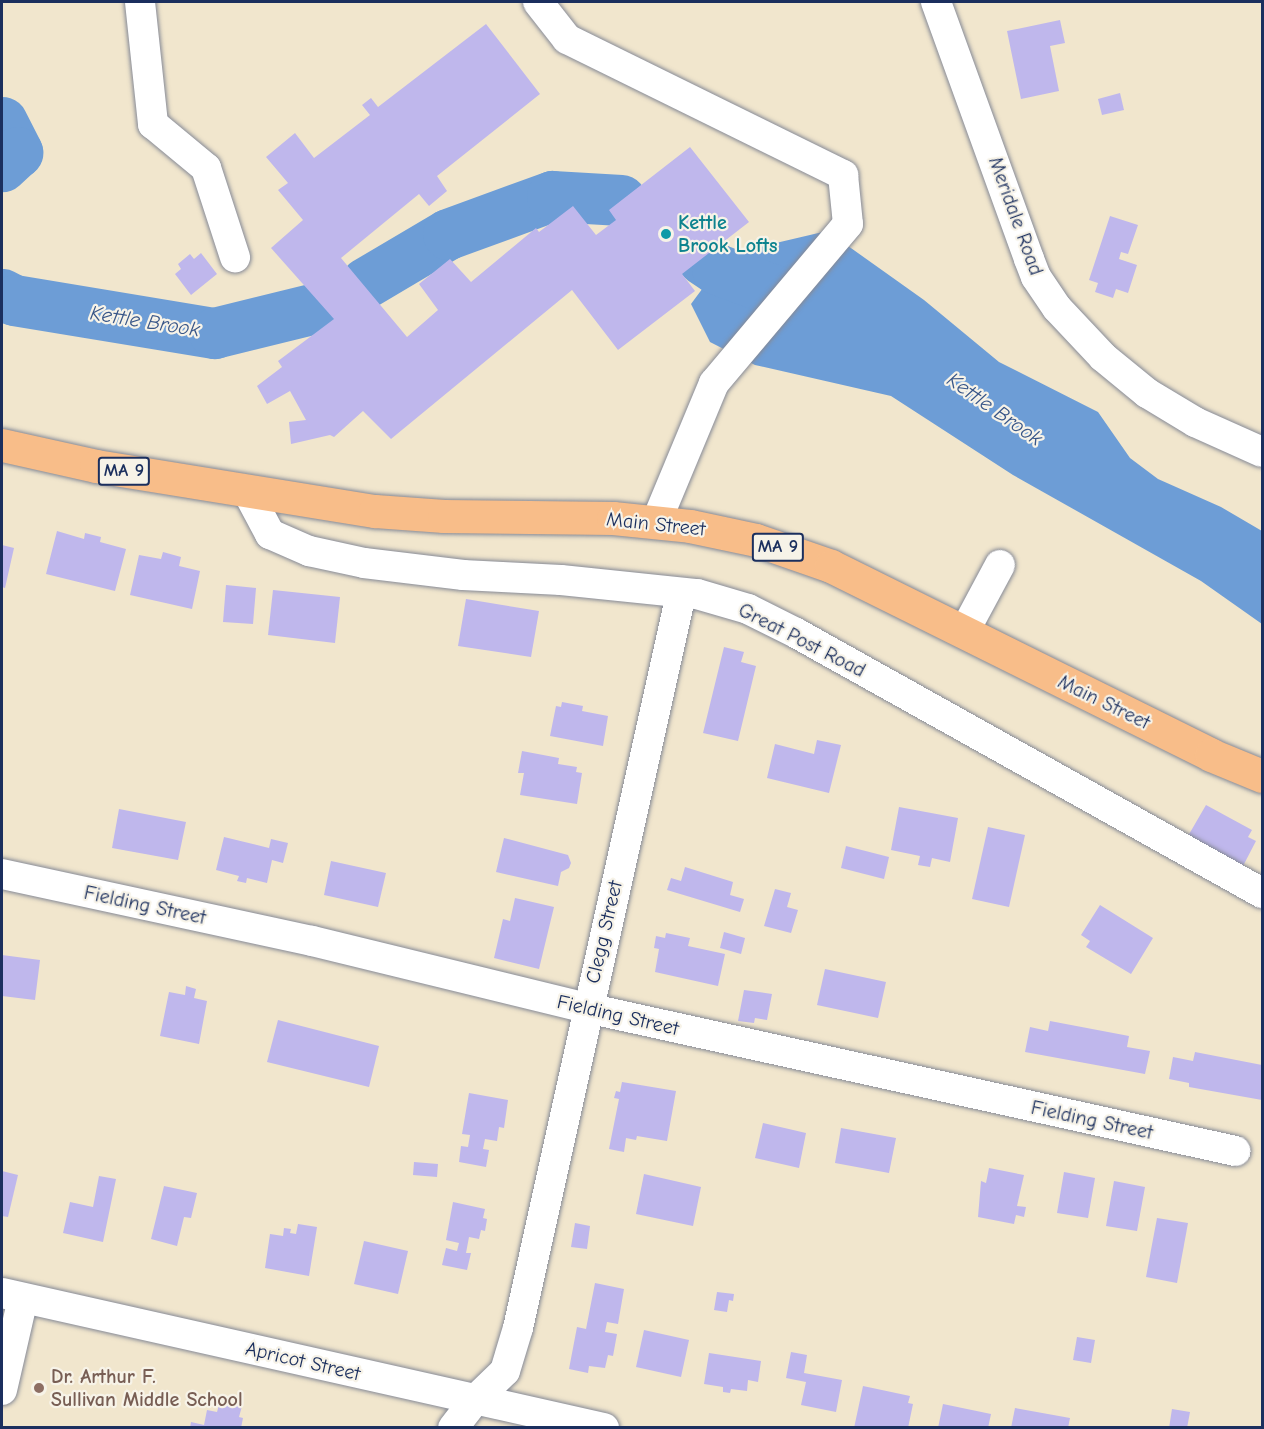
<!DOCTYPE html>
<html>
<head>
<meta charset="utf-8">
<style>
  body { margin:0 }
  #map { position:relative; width:1264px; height:1429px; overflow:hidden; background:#f1e6cd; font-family:"Comic Neue",sans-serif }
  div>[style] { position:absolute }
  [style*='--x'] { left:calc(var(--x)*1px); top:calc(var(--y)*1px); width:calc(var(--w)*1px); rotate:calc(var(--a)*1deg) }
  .water>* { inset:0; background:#6d9dd6 }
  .river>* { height:51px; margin:-25.5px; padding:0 25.5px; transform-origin:25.5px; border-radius:25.5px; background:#6d9dd6 }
  .building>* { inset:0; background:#bfb7ec }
  .roads { filter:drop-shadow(0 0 2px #868a96) drop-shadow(0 0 2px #868a96) }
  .minor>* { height:30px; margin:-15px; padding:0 15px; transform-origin:15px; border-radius:15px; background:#fff }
  .highway>* { height:33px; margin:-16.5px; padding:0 16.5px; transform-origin:16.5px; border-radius:16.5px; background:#f8bd89 }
  .dots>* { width:16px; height:16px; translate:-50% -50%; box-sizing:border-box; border:3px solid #f7f3e8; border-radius:50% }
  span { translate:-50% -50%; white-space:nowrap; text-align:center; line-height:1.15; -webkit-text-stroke:4.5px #f7f3e8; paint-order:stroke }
  .shield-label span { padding:2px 4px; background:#f7f3e8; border:2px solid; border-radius:4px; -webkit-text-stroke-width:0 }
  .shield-label { font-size:18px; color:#1b2f5e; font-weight:700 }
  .street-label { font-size:20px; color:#1b2f5e }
  .culture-label { font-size:20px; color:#0d838f; font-weight:700 }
  .left { translate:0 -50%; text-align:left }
  .education-label { font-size:20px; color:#785e54; font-weight:700 }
  .water-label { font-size:21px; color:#385688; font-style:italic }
  .frame { position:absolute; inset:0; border:3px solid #1b2f5e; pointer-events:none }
</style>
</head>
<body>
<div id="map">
  <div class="water">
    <div style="clip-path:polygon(827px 231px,924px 300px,999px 362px,1098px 412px,1130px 458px,1158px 479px,1221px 507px,1262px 531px,1262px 624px,1201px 581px,1013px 475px,891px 396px,755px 365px,710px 342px,691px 304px,717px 269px,755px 248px)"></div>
  </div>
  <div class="river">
    <div style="--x:2;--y:122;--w:34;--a:63"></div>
    <div style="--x:17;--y:152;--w:21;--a:137"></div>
    <div style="--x:702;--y:259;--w:18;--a:34"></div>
    <div style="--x:717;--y:269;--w:69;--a:20.3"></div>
    <div style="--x:365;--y:283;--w:96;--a:-30.6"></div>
    <div style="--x:448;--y:234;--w:111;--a:-20.1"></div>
    <div style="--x:552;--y:196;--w:69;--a:3.3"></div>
    <div style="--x:2;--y:294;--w:13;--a:27"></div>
    <div style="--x:14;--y:300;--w:203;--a:9.4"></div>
    <div style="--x:214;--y:333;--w:113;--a:-13.8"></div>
  </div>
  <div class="building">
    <div style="clip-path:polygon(1060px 20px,1065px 43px,1050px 46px,1059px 91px,1021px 99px,1007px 31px)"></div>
    <div style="clip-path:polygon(486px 24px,540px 94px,437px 176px,447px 191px,429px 206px,419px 194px,341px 258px,407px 337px,438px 310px,419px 284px,450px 259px,471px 282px,536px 228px,539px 232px,573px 206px,596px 235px,616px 220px,609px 210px,690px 147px,749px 222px,682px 274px,695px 291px,618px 350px,572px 290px,391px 439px,363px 411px,334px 437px,330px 435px,291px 444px,289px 422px,306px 420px,290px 391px,267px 404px,257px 386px,282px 367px,278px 361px,334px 319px,271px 248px,303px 220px,278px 190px,288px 183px,266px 157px,295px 133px,314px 158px,370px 115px,362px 105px,371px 98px,378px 107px)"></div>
    <div style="clip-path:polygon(1120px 93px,1124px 110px,1102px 115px,1098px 99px)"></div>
    <div style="clip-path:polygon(1110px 216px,1138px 225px,1128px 254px,1121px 252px,1119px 259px,1137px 265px,1128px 293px,1116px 289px,1113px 298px,1095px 292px,1098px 283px,1089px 280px)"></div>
    <div style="clip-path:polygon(201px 253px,217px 274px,191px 295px,175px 274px,181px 269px,178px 264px,190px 254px,194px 259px)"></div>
    <div style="clip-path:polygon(57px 531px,84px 539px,85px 533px,101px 537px,100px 542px,126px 549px,115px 591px,46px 574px)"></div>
    <div style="clip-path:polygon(2px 545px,14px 548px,5px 588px,2px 587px)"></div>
    <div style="clip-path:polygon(163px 552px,181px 557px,179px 566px,200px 571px,192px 609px,130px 595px,139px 555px,161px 559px)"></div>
    <div style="clip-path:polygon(226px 585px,256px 588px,253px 624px,223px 622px)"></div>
    <div style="clip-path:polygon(273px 590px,340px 597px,335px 643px,268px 635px)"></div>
    <div style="clip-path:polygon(466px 599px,539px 611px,531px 657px,458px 646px)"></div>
    <div style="clip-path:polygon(724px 647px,744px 652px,741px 662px,756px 666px,738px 741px,703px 733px)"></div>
    <div style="clip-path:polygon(562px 702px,583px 706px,582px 711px,608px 716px,603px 746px,550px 736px,556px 706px,561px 707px)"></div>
    <div style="clip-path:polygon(817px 740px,841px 745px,829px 793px,767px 778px,775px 744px,814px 754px)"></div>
    <div style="clip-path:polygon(522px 751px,559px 758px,558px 764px,577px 767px,576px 772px,582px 773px,577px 804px,520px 795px,524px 773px,518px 773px)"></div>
    <div style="clip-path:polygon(1206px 805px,1252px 830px,1248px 837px,1256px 841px,1243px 866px,1188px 836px)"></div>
    <div style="clip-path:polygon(899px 807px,958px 818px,950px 862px,932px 858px,930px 867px,918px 865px,920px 856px,891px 850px)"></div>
    <div style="clip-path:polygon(119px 809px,186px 822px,178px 860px,112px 848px)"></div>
    <div style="clip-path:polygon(988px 827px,1025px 835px,1009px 907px,972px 899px)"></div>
    <div style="clip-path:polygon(224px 837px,269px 848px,271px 839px,288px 843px,283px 863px,272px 860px,267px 883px,247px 878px,246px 883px,237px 881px,239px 876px,216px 870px)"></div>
    <div style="clip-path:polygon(504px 838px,568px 855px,571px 863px,569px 868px,561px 872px,558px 886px,496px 872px)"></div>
    <div style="clip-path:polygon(846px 846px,889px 857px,884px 879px,841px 868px)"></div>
    <div style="clip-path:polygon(331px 861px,386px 873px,378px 907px,324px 895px)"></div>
    <div style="clip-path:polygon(685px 867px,733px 882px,730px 895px,744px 899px,740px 912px,667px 890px,671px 878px,681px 881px)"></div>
    <div style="clip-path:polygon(775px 889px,791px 893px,787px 907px,798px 910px,791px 933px,764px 926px)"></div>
    <div style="clip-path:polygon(515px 898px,554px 907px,539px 969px,494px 958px,503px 919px,510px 921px)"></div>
    <div style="clip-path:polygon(1100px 905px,1153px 938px,1131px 974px,1086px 947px,1090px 941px,1081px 935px)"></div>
    <div style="clip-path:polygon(724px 932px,745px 938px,741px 954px,720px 948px)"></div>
    <div style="clip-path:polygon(666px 933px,690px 938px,688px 946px,725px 954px,718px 986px,655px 972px,659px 949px,654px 948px,656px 936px,665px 938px)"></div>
    <div style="clip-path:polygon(2px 955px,40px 960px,35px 1000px,2px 996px)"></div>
    <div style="clip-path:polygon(825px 969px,886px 982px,878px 1018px,817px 1005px)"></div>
    <div style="clip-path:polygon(186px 986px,196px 989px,194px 998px,207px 1001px,199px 1044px,160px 1036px,169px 992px,185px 995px)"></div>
    <div style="clip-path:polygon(744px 990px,772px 994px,767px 1020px,755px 1018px,754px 1023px,738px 1021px)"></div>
    <div style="clip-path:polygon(278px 1020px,379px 1046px,369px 1087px,267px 1062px)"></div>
    <div style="clip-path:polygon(1050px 1021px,1129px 1036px,1127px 1047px,1150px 1051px,1145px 1074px,1025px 1052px,1030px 1027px,1048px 1031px)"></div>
    <div style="clip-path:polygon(1195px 1052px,1262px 1065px,1262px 1100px,1189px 1087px,1189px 1083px,1169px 1079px,1173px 1057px,1193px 1061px)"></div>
    <div style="clip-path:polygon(622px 1082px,676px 1091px,667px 1141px,637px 1136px,636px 1140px,626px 1138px,624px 1152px,609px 1149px,619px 1099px,614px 1098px,616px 1091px,620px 1092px)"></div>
    <div style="clip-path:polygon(469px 1093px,508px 1100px,504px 1128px,499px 1127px,497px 1141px,485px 1139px,483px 1149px,489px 1150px,486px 1167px,459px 1162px,461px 1146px,468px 1147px,470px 1135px,462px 1134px)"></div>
    <div style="clip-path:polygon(763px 1123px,806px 1133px,799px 1168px,755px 1158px)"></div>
    <div style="clip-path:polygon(841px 1128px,896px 1138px,889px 1173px,835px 1163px)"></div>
    <div style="clip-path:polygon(414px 1162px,438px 1164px,437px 1177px,413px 1175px)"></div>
    <div style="clip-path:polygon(989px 1168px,1024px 1175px,1017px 1206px,1026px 1207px,1024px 1217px,1016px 1215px,1014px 1224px,978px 1217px,981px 1181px,986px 1183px)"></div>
    <div style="clip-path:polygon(2px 1171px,18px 1175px,8px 1217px,2px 1216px)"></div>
    <div style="clip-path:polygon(1064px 1172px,1095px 1178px,1088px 1218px,1057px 1213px)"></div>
    <div style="clip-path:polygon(644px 1174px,701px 1187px,693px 1226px,636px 1214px)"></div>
    <div style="clip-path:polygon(99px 1176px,116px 1179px,103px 1242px,63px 1233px,70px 1202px,93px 1207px)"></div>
    <div style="clip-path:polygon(1114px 1181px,1145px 1187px,1137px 1231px,1106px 1226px)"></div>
    <div style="clip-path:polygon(164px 1186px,197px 1193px,191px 1218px,184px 1217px,177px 1246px,151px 1239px)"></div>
    <div style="clip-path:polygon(453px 1202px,485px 1209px,483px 1218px,487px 1219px,485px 1231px,481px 1230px,479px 1239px,469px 1237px,466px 1253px,471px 1253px,467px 1270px,442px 1265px,446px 1248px,457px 1251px,459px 1243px,446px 1240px)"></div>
    <div style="clip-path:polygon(1157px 1218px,1188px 1223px,1177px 1283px,1146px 1277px)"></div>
    <div style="clip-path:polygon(575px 1223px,590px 1226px,587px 1249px,571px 1247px)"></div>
    <div style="clip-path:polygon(298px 1224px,317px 1227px,309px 1276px,265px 1268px,270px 1234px,283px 1236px,284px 1228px,291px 1229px,290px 1233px,296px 1234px)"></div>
    <div style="clip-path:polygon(364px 1241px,408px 1251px,398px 1294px,354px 1284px)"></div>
    <div style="clip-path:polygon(595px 1283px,624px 1289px,618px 1324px,607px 1322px,605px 1332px,617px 1334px,613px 1356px,608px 1355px,605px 1368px,589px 1366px,588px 1373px,569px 1369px,577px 1327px,586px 1329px)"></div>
    <div style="clip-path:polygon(717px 1292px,734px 1294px,733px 1301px,729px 1300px,727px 1312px,714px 1310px)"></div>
    <div style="clip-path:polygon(644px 1330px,689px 1340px,681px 1377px,636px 1367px)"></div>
    <div style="clip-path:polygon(1077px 1337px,1095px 1340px,1091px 1363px,1073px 1360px)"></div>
    <div style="clip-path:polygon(791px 1352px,807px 1355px,804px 1373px,842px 1380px,836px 1412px,801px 1405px,806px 1382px,786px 1378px)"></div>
    <div style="clip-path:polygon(709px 1353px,761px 1361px,758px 1382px,748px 1380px,747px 1391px,731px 1389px,730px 1393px,723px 1392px,723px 1387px,704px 1384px)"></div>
    <div style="clip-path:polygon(863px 1386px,910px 1396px,908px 1403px,913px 1404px,908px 1428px,854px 1428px)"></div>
    <div style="clip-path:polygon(220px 1401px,242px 1406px,239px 1417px,243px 1418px,241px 1428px,190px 1428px,191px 1422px,204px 1425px,207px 1410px,217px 1412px)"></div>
    <div style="clip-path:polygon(943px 1404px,991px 1414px,988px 1428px,938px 1428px)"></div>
    <div style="clip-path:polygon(1015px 1408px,1070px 1418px,1068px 1428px,1011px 1428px)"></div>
    <div style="clip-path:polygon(1172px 1409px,1190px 1412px,1187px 1428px,1169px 1428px)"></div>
  </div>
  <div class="roads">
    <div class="minor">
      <div style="--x:140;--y:2;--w:123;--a:83.9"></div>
      <div style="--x:153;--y:124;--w:69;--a:39.7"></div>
      <div style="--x:206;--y:168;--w:94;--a:72"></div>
      <div style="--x:538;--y:2;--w:47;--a:51.9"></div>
      <div style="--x:567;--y:39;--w:308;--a:26.2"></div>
      <div style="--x:843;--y:175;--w:49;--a:84.2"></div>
      <div style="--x:848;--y:224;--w:208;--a:130.1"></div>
      <div style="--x:714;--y:383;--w:151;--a:112.6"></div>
      <div style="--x:936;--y:2;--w:273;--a:70.1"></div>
      <div style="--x:1029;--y:259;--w:19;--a:69"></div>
      <div style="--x:1036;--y:277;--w:37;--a:56"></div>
      <div style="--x:1057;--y:308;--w:67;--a:46.8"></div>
      <div style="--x:1103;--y:357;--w:57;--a:39.3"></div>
      <div style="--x:1147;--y:393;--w:56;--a:31.1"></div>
      <div style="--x:1195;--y:422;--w:73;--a:24.1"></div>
      <div style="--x:247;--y:491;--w:49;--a:61.9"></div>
      <div style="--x:270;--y:534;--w:43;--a:23.6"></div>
      <div style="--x:309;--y:551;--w:56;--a:12.3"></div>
      <div style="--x:364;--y:563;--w:100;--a:6.9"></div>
      <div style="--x:463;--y:575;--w:98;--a:2.9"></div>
      <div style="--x:561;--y:580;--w:137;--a:5.9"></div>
      <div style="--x:697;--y:594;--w:53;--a:16.4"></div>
      <div style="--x:748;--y:609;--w:54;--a:26.6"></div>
      <div style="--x:796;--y:633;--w:534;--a:29.16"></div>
      <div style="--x:964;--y:632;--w:76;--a:-61.8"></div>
      <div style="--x:2;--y:874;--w:317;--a:12.2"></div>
      <div style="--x:312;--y:941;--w:283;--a:13.7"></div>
      <div style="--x:587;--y:1008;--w:664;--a:12.44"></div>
      <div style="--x:2;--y:1293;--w:617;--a:12.64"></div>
      <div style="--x:2;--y:1390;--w:94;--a:-77.1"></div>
      <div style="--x:453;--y:1428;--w:37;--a:-52"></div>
      <div style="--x:476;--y:1399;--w:40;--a:-44"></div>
      <div style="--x:505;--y:1371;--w:45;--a:-73.2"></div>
      <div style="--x:518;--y:1328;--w:752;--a:-77.48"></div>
    </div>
    <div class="highway">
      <div style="--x:2;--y:445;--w:96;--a:12.6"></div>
      <div style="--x:96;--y:466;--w:283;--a:9.2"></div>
      <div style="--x:375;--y:511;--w:69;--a:4.1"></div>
      <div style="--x:444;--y:516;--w:169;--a:0.7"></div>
      <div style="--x:613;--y:518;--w:77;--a:5.9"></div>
      <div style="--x:690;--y:526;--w:67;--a:12"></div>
      <div style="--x:756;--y:540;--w:79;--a:19.1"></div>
      <div style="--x:831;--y:566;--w:424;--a:26.4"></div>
      <div style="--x:1211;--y:755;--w:55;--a:22.4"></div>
    </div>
  </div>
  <div class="dots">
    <div style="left:666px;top:234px;background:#0f9aa8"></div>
    <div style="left:39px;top:1388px;background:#8d6e63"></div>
  </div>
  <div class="shield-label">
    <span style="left:124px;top:471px">MA 9</span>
    <span style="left:778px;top:547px">MA 9</span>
  </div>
  <div class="street-label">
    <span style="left:1016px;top:216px;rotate:70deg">Meridale Road</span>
    <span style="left:656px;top:524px;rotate:6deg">Main Street</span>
    <span style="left:802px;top:640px;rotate:27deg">Great Post Road</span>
    <span style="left:1104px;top:702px;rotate:26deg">Main Street</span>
    <span style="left:145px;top:905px;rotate:12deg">Fielding Street</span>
    <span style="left:604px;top:932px;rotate:-77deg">Clegg Street</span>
    <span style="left:618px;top:1015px;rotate:13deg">Fielding Street</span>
    <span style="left:1092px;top:1120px;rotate:12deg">Fielding Street</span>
    <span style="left:303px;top:1361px;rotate:13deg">Apricot Street</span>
  </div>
  <div class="culture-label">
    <span class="left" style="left:678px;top:234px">Kettle<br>Brook Lofts</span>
  </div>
  <div class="education-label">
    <span class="left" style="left:51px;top:1388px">Dr. Arthur F.<br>Sullivan Middle School</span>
  </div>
  <div class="water-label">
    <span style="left:145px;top:321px;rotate:9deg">Kettle Brook</span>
    <span style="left:995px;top:409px;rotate:35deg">Kettle Brook</span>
  </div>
  <div class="frame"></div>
</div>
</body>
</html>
